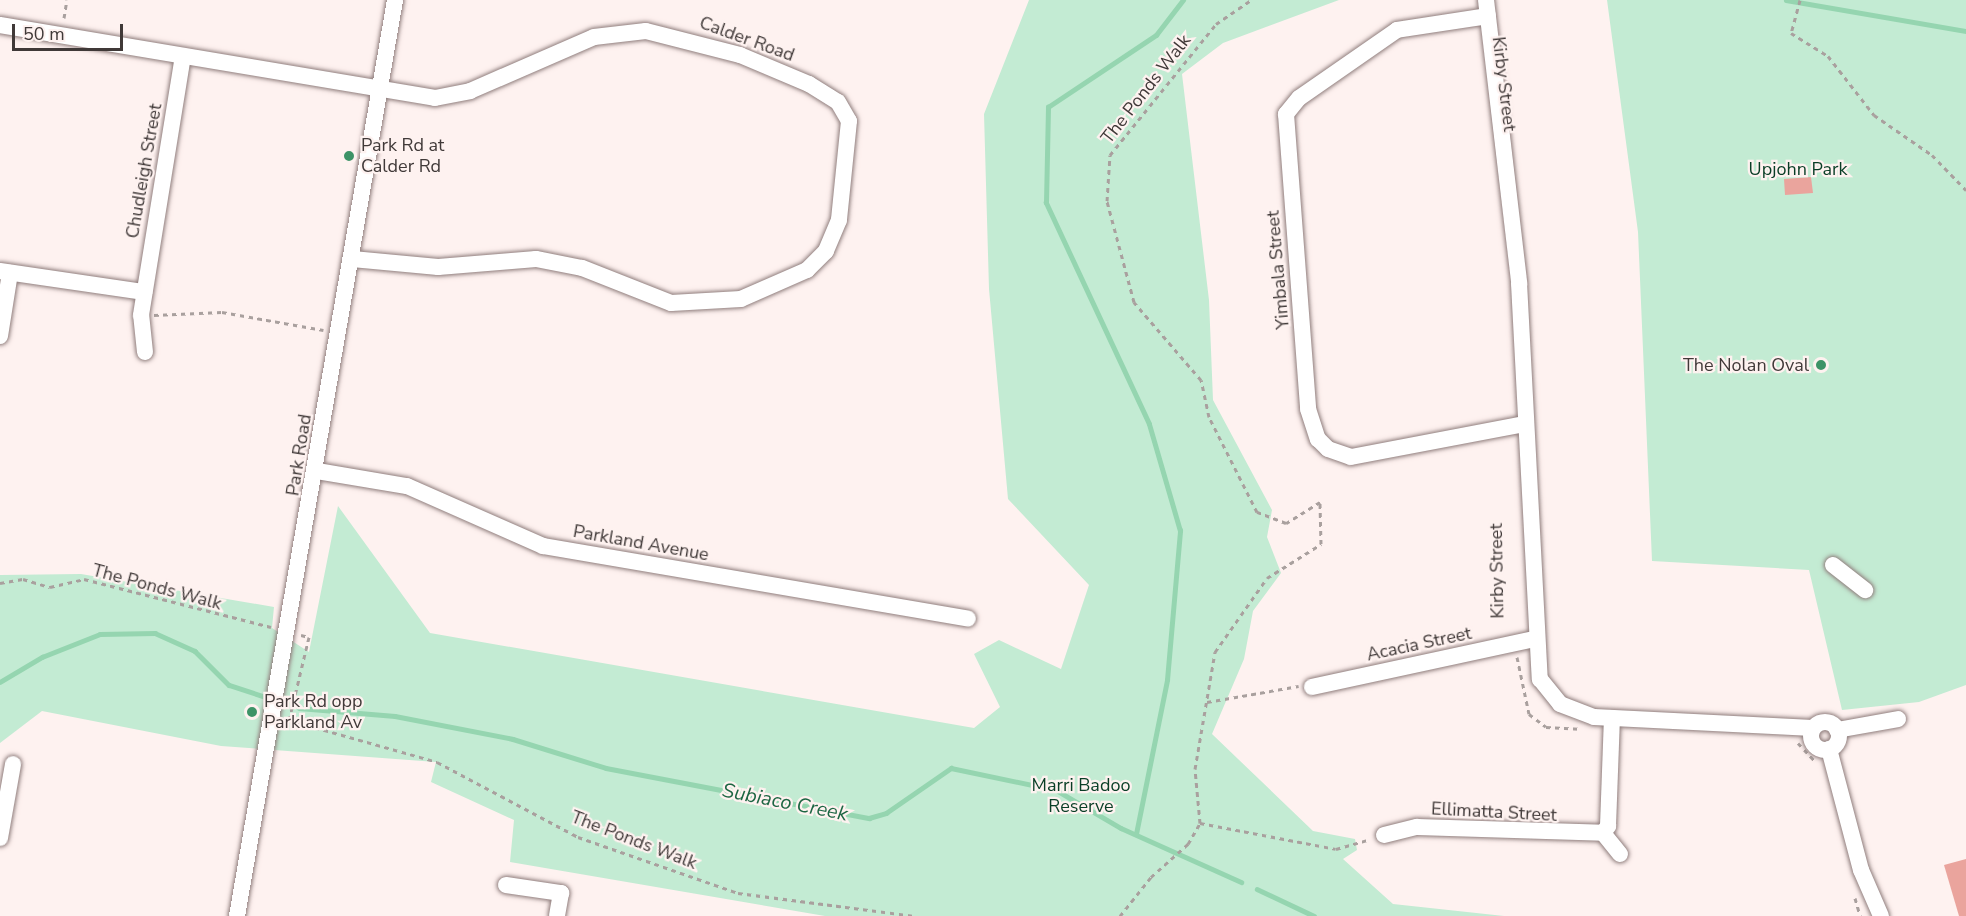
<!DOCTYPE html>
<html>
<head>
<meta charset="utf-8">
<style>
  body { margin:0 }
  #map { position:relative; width:1966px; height:916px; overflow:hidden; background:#fef2f0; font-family:"Nunito Sans",sans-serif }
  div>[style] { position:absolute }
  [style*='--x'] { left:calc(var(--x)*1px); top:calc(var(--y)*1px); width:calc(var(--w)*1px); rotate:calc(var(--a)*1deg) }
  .green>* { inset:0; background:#c3ebd3 }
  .stream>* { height:4.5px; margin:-2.25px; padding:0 2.25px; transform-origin:2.25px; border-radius:2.25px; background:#95d5b0 }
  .building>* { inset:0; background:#eaa49d }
  .path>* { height:3px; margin-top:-1.5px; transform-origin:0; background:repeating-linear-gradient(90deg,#a9a09e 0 4.5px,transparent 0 9px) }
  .roads { filter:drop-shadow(0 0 2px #907e7d) drop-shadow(0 0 2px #907e7d) }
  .minor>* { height:16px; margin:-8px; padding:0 8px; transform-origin:8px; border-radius:8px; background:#fff }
  .minor>.ring { margin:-8px; padding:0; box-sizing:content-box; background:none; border:16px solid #fff; border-radius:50% }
  .dots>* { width:16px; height:16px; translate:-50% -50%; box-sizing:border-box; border:3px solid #fef2f0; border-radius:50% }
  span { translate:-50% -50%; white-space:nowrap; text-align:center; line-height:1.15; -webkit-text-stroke:4.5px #fef2f0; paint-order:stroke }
  .street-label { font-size:18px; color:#403938 }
  .poi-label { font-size:18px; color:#403938 }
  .left { translate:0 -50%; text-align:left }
  .right { translate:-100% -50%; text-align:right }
  .park-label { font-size:18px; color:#093e26 }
  .water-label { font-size:20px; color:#1d6643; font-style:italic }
  .scale { position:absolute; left:12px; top:24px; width:111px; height:27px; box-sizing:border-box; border:3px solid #403938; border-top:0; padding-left:8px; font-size:18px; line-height:21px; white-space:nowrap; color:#403938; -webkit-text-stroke:4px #fef2f0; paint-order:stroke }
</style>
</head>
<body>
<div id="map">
  <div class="green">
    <div style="clip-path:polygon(1029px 0,1339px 0,1223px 43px,1182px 74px,1209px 300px,1213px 400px,1272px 510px,1267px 537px,1281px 573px,1253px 611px,1244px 659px,1212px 734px,1313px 831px,1355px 839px,1357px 850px,1343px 859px,1393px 904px,1504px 916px,825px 916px,510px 862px,514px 820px,431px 782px,436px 762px,221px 746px,42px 711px,0 743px,0 575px,81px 574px,274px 607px,272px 628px,309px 652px,338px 506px,430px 633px,974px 728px,1000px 707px,974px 654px,999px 640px,1061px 669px,1089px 585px,1008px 499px,989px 289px,984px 114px)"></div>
    <div style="clip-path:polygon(1607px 0,1966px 0,1966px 685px,1919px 702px,1842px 710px,1809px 570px,1652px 561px,1638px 232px)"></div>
  </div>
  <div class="stream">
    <div style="--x:1786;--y:0;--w:183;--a:9.8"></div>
    <div style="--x:0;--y:682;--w:49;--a:-30.8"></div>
    <div style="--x:42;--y:657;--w:62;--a:-21.6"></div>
    <div style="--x:100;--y:634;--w:55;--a:-1"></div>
    <div style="--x:155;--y:633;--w:44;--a:24.2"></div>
    <div style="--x:195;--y:651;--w:48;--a:45"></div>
    <div style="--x:229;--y:685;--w:45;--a:18"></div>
    <div style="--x:299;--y:708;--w:96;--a:4.8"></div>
    <div style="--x:395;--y:716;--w:120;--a:11"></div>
    <div style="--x:513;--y:739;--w:97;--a:17.3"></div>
    <div style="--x:606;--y:768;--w:268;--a:10.8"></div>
    <div style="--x:869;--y:818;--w:18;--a:-16"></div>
    <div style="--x:886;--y:813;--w:79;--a:-34.7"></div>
    <div style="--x:951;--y:768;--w:107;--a:11.8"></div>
    <div style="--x:1056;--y:790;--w:75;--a:30.3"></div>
    <div style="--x:1121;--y:828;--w:132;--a:24.2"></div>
    <div style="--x:1136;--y:834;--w:157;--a:-78.6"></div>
    <div style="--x:1167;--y:680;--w:150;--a:-85"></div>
    <div style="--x:1180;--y:531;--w:111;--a:-106.2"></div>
    <div style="--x:1149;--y:424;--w:244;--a:-115"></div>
    <div style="--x:1046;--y:203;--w:96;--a:-88.8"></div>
    <div style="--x:1048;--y:107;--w:130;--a:-33.7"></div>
    <div style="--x:1156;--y:35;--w:44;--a:-52.4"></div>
    <div style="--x:1257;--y:889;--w:63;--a:25.3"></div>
  </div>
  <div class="building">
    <div style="clip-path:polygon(1811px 177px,1813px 193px,1785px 195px,1784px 179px)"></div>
    <div style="clip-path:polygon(1966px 859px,1966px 916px,1959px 916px,1944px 865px)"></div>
  </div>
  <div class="path">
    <div style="--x:1800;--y:0;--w:34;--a:105"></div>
    <div style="--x:1791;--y:33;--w:44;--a:31.9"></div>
    <div style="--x:1828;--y:56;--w:75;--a:52.1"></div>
    <div style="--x:1874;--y:115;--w:70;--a:34.6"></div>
    <div style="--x:1932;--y:155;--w:49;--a:45.8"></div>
    <div style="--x:64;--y:18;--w:18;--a:-81"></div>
    <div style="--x:154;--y:315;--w:68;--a:-2.5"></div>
    <div style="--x:222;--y:312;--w:103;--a:10.1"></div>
    <div style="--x:0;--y:583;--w:23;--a:-10"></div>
    <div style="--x:23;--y:579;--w:28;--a:17"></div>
    <div style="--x:50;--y:587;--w:35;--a:-13"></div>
    <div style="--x:84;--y:579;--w:193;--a:14.4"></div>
    <div style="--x:301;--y:635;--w:8;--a:14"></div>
    <div style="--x:309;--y:637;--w:85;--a:103.5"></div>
    <div style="--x:289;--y:720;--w:154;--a:15.8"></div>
    <div style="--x:437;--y:762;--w:160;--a:28"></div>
    <div style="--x:578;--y:837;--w:170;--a:19.3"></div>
    <div style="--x:738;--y:893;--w:178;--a:7.4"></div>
    <div style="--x:1517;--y:657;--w:58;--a:78.1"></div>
    <div style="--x:1529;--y:714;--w:21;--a:37"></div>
    <div style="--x:1546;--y:727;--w:33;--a:3"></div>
    <div style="--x:1207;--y:702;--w:93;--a:-9.9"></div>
    <div style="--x:1798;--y:743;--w:26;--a:47"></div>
    <div style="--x:1200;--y:823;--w:138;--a:10.8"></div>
    <div style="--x:1336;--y:849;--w:35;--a:-16"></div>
    <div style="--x:1855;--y:898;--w:19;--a:74"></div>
    <div style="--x:1120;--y:916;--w:50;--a:-51.5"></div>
    <div style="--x:1151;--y:877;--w:50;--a:-41.7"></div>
    <div style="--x:1188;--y:844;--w:24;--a:-60"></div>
    <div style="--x:1200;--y:823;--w:54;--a:-95.3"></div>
    <div style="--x:1195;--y:769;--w:119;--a:-80.3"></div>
    <div style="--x:1215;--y:652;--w:90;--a:-54.9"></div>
    <div style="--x:1267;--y:578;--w:64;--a:-32.2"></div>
    <div style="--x:1321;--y:544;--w:42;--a:-91.4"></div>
    <div style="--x:1320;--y:502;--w:40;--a:148"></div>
    <div style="--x:1286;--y:523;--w:31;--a:-159"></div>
    <div style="--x:1257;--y:512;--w:106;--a:-116.8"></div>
    <div style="--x:1209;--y:417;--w:38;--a:-102"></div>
    <div style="--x:1201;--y:380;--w:103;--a:-130.7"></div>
    <div style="--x:1134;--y:302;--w:105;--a:-105"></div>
    <div style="--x:1107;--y:201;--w:46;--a:-86.3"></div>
    <div style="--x:1110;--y:155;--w:169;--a:-51"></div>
    <div style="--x:1216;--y:24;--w:42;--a:-34.4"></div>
  </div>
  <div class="roads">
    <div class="minor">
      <div style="--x:1486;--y:0;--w:285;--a:83.3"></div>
      <div style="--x:1519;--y:283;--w:397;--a:87"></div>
      <div style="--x:1540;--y:679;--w:32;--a:51"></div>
      <div style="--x:1560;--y:704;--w:36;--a:21"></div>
      <div style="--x:1594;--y:717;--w:219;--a:2.9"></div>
      <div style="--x:1488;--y:16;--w:92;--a:171.3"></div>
      <div style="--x:1397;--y:30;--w:119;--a:145.2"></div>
      <div style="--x:1299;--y:98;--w:21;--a:129"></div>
      <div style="--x:1286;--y:114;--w:296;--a:85.7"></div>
      <div style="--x:1308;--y:409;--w:32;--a:72"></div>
      <div style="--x:1318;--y:439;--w:14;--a:45"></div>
      <div style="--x:1328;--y:449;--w:24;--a:19"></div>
      <div style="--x:1351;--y:457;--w:176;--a:-10.8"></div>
      <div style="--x:0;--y:25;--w:441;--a:9.5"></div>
      <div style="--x:435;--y:98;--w:36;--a:-11"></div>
      <div style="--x:470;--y:91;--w:135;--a:-23.5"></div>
      <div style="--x:594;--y:37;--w:52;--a:-6.6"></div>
      <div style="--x:646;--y:31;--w:97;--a:14.3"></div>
      <div style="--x:740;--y:55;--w:75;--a:22.8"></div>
      <div style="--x:809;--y:84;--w:34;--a:32"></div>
      <div style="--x:838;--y:102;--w:22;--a:60"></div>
      <div style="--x:849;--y:121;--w:100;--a:95.8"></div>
      <div style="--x:839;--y:220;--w:34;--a:113"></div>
      <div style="--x:826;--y:251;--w:27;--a:135"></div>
      <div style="--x:807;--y:270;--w:72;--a:156.3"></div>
      <div style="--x:741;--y:299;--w:70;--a:176.7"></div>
      <div style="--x:671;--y:303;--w:96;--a:-158.5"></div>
      <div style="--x:582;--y:268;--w:47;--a:-168.9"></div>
      <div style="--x:536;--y:259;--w:98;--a:175.3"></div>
      <div style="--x:438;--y:267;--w:86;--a:-174.7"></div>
      <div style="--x:0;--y:271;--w:146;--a:8.3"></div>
      <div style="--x:0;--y:336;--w:64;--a:-81"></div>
      <div style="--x:145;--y:352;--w:37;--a:-96"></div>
      <div style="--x:141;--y:315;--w:261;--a:-80.8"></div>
      <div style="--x:317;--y:471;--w:91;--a:9.5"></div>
      <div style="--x:407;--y:486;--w:149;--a:23.8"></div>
      <div style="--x:543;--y:546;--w:431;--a:9.7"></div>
      <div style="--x:1833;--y:565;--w:41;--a:38"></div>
      <div style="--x:1312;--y:687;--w:227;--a:-12.2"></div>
      <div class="ring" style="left:1811px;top:722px;width:12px;height:12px"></div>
      <div style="--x:1837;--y:730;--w:62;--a:-10.2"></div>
      <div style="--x:1829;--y:749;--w:125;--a:75.2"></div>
      <div style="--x:1861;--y:870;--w:50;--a:66.5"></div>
      <div style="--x:1603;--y:833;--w:27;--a:51"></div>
      <div style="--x:1384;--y:835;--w:34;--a:-14"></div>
      <div style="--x:1417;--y:827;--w:186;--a:1.8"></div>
      <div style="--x:1603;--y:833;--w:9;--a:-54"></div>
      <div style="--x:1608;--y:826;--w:108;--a:-87.9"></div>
      <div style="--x:0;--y:838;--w:75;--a:-80"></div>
      <div style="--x:506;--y:885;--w:56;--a:8.3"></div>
      <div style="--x:561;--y:893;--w:23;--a:100"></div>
      <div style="--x:237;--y:916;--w:930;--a:-80.21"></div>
    </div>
  </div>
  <div class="dots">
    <div style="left:349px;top:156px;background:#3d9367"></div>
    <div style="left:1821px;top:365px;background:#3d9367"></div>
    <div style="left:252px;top:712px;background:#3d9367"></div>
  </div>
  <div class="street-label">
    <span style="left:747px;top:39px;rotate:20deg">Calder Road</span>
    <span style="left:1504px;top:84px;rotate:83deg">Kirby Street</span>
    <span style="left:1146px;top:89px;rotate:-52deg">The Ponds Walk</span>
    <span style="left:144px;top:171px;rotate:-80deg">Chudleigh Street</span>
    <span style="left:1278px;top:270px;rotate:-95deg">Yimbala Street</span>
    <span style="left:299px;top:455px;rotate:-81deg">Park Road</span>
    <span style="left:641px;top:543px;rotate:10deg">Parkland Avenue</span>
    <span style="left:1497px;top:571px;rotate:-91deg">Kirby Street</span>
    <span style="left:157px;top:587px;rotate:15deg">The Ponds Walk</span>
    <span style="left:1419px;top:644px;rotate:-12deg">Acacia Street</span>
    <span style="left:1494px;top:812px;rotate:3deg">Ellimatta Street</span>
    <span style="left:634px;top:840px;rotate:21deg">The Ponds Walk</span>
  </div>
  <div class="poi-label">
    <span class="left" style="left:361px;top:156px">Park Rd at<br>Calder Rd</span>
    <span class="right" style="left:1809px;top:365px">The Nolan Oval</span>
    <span class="left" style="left:264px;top:712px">Park Rd opp<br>Parkland Av</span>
  </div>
  <div class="park-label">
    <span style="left:1798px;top:169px">Upjohn Park</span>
    <span style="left:1081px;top:796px">Marri Badoo<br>Reserve</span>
  </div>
  <div class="water-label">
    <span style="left:785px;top:802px;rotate:11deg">Subiaco Creek</span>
  </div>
  <div class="scale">50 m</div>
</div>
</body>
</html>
